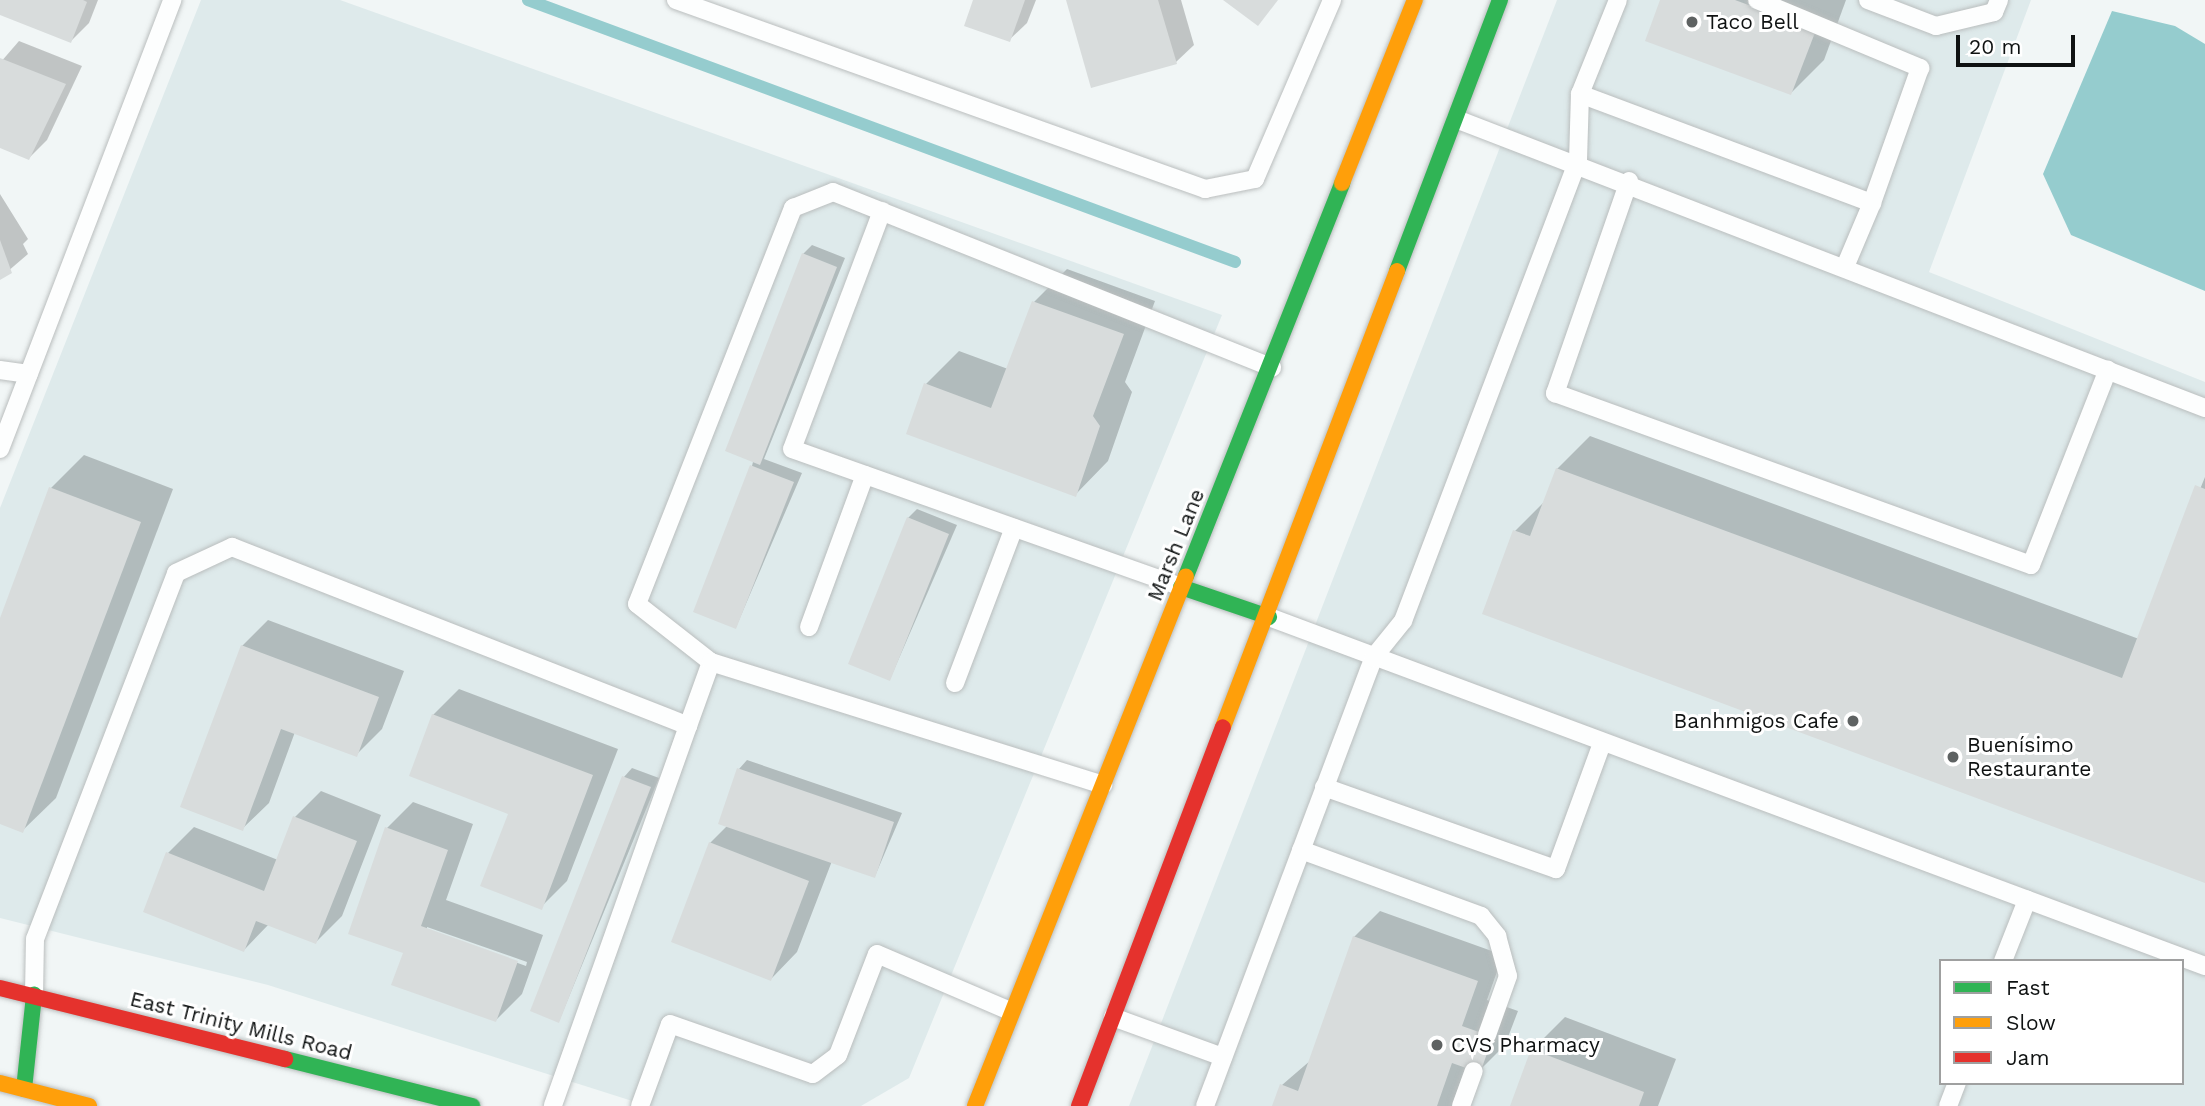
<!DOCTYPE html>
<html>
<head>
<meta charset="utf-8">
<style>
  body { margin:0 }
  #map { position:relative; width:2205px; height:1106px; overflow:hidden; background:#f1f6f6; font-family:"Work Sans",sans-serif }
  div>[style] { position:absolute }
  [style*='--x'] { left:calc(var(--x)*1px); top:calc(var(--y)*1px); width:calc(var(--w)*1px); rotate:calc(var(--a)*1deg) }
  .built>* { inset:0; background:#deeaeb }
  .water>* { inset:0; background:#95ccce }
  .shadow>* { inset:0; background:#0003 }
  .stream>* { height:12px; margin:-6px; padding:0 6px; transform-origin:6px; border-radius:6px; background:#95ccce }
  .building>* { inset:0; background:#d8dcdc }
  .roads { filter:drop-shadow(0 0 2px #babebe) drop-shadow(0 0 2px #babebe) }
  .lane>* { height:18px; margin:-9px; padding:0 9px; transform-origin:9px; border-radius:9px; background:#fdfefe }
  .fast>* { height:16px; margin:-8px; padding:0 8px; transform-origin:8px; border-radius:8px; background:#30b455 }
  .slow>* { height:16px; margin:-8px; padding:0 8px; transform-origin:8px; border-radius:8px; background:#ff9f0a }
  .jam>* { height:16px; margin:-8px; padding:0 8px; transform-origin:8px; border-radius:8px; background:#e5322d }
  .dots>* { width:19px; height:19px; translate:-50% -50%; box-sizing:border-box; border:4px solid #fff; border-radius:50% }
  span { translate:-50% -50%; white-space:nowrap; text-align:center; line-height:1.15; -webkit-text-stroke:6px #fff; paint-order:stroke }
  .poi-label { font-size:21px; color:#0f1212 }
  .left { translate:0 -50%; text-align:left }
  .right { translate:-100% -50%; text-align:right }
  .street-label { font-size:21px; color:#0f1212 }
  .legend { position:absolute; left:1939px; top:959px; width:245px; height:126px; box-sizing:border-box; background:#fff; border:2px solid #9fa0a0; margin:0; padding:9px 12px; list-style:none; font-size:21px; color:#0f1212 }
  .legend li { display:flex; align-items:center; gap:14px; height:35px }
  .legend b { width:35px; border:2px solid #9fa0a0 }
  .scale { position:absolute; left:1956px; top:35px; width:119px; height:32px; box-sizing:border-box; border:4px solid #0f1212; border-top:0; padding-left:9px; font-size:21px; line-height:24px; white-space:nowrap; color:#0f1212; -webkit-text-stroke:5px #fff; paint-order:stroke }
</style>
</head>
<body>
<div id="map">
  <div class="built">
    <div style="clip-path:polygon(201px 0,340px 0,1222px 315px,909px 1078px,861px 1106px,648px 1106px,268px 985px,0 918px,0 508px)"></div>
    <div style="clip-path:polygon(evenodd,1557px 0,2031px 0,1929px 272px,2205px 382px,2205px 1106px,1129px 1106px,1557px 0,1941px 961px,2182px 961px,2182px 1083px,1941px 1083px,1941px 961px)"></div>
  </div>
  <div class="water">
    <div style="clip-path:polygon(2112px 11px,2175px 26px,2205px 44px,2205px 291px,2071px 235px,2043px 174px)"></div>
  </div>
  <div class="shadow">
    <div style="clip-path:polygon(0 0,98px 0,89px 23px,71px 41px,0 13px)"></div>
    <div style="clip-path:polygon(975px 0,1036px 0,1027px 23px,1009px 40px)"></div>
    <div style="clip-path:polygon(1068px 0,1181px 0,1194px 45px,1176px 62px)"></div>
    <div style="clip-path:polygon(1662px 0,1846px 0,1824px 60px,1791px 93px)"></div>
    <div style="clip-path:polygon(19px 41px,82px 66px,47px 140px,29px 158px,0 146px,0 63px)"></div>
    <div style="clip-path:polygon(0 194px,28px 239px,23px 244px,28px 254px,0 278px)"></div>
    <div style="clip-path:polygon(812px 245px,845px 258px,764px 459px,802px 473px,736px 627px,752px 466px,803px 254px)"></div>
    <div style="clip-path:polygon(1067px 269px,1155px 301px,1125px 382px,1132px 392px,1108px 461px,1075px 495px,926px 384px,959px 351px,1008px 369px,1034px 302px)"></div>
    <div style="clip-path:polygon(1590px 436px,2139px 639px,2205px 477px,2205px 881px,1484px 613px,1515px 531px,1546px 500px,1557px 469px)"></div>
    <div style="clip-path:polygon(84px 455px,173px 489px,56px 798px,22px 831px,0 822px,0 623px,51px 488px)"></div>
    <div style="clip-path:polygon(917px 509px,957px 525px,890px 679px,908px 518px)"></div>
    <div style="clip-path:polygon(268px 620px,404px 671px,382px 729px,356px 755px,295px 732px,269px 803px,242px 829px,242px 646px)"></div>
    <div style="clip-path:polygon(459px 689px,618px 749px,567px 881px,541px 907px,510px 813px,433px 715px)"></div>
    <div style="clip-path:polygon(747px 760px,902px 813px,875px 876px,832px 861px,797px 952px,771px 979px,710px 843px,728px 825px,739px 769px)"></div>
    <div style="clip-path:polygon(632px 768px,659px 778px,559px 1021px,624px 777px)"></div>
    <div style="clip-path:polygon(321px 791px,381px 815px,342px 916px,316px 942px,269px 924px,244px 950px,168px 853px,194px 827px,278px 860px,295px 817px)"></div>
    <div style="clip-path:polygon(evenodd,413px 802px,473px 824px,446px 900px,543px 935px,522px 994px,496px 1020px,405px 952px,387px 828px,413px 802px,427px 927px,527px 962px,526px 966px,427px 930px,427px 927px)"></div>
    <div style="clip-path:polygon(1380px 911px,1503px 955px,1487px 1000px,1518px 1011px,1505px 1045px,1479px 1071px,1466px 1066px,1452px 1106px,1274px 1106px,1282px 1085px,1311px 1060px,1354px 937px)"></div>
    <div style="clip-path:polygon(1565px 1017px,1676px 1059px,1658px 1106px,1512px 1106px,1532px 1050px)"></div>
  </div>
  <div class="stream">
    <div style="--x:528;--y:0;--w:754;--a:20.33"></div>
  </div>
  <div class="building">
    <div style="clip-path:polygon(0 0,83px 0,87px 2px,71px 43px,0 15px)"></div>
    <div style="clip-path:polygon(973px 0,1025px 0,1010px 42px,964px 26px)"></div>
    <div style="clip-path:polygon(1066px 0,1158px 0,1177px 64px,1091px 88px)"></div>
    <div style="clip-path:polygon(1223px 0,1278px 0,1258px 26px)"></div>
    <div style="clip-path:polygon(1660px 0,1735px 0,1816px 30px,1791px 95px,1645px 41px)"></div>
    <div style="clip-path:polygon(0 58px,66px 84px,29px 160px,0 148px)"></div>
    <div style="clip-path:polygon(0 240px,12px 273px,0 280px)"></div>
    <div style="clip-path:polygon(802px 253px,837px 267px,760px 465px,725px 451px)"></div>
    <div style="clip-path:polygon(1032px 301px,1124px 334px,1093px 416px,1100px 426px,1076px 497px,906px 434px,924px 383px,991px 408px)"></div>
    <div style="clip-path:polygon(750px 465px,794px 482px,736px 629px,693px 612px)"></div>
    <div style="clip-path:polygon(1556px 468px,2122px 678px,2195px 485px,2205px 489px,2205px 883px,1482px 614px,1513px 530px,1530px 536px)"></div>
    <div style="clip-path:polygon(49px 487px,141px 522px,23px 833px,0 824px,0 618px)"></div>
    <div style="clip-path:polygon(907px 517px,949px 534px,890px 681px,848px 664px)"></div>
    <div style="clip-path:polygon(241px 645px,379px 697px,357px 757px,281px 729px,243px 831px,180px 807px)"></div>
    <div style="clip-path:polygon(432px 714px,593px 775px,542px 910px,480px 886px,508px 814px,409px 776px)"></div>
    <div style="clip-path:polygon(737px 768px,894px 822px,875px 878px,718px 824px)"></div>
    <div style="clip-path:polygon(622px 776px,651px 787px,559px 1023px,530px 1011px)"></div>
    <div style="clip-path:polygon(293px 816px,357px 841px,316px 944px,256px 921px,244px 952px,143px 912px,166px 852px,264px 891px)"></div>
    <div style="clip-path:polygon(385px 827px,448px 850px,421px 926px,518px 961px,496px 1022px,391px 985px,403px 953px,348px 934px)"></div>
    <div style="clip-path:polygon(709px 842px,809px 881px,771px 981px,671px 942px)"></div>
    <div style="clip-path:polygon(1353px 936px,1478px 981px,1462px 1026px,1493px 1037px,1480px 1073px,1452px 1063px,1437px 1106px,1272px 1106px,1280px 1084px,1298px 1091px)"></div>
    <div style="clip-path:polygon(1531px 1049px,1644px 1092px,1639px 1106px,1510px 1106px)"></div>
  </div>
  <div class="roads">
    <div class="lane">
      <div style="--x:676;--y:0;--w:562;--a:19.66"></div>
      <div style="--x:1205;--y:189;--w:51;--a:-11.3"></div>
      <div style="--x:1255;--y:179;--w:195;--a:-66.7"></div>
      <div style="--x:1757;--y:0;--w:177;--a:22.6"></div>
      <div style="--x:1920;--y:68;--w:143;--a:109.6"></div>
      <div style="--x:1868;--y:0;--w:73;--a:20.9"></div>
      <div style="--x:1936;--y:26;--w:60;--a:-13.6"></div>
      <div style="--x:1994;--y:12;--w:13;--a:-67"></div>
      <div style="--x:1580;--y:94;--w:312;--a:20.5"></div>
      <div style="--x:1872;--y:203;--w:69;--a:112.9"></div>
      <div style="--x:1456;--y:119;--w:803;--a:21.1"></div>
      <div style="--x:1629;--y:181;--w:225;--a:109.2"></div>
      <div style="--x:1555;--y:393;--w:506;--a:19.87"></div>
      <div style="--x:2031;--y:565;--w:210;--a:-68.5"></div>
      <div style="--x:882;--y:211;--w:254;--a:110.7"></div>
      <div style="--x:792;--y:449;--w:413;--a:19.5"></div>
      <div style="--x:0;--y:370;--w:29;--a:8"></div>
      <div style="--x:0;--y:449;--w:481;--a:-69"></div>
      <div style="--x:1269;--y:617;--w:999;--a:20.45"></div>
      <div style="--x:809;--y:627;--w:162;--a:-69.8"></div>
      <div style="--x:711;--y:662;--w:94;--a:-141.9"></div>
      <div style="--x:637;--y:604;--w:426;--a:-68.5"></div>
      <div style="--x:793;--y:208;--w:43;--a:-21.8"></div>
      <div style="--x:833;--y:192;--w:473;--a:21.8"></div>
      <div style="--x:955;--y:683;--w:166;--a:-69.2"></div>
      <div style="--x:688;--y:726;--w:68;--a:-70.2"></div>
      <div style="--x:711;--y:662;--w:411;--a:17.4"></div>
      <div style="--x:1324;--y:787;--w:246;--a:19.5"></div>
      <div style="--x:1556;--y:869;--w:134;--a:-69.9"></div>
      <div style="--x:1301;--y:850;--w:192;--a:20.1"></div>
      <div style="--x:1481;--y:916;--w:26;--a:51"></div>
      <div style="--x:1497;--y:936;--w:41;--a:74.6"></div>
      <div style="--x:1508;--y:976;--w:63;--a:109.6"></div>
      <div style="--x:2003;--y:961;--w:66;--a:-68.5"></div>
      <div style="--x:34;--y:995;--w:56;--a:-89"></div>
      <div style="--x:35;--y:939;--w:392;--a:-68.9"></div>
      <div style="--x:176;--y:573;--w:62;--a:-24.9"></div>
      <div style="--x:232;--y:547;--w:490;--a:21.4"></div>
      <div style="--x:688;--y:726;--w:403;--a:109.6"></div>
      <div style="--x:1113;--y:1017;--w:117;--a:20"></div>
      <div style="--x:640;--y:1106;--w:87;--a:-69.9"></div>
      <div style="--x:670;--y:1024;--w:151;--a:19.3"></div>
      <div style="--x:813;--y:1074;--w:31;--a:-37"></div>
      <div style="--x:838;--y:1055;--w:108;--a:-68.9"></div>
      <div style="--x:877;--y:954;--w:145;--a:23.2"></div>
      <div style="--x:1205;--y:1106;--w:478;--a:-69.4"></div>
      <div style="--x:1373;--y:658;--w:48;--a:-51"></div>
      <div style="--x:1403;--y:621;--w:492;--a:-69.2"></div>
      <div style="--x:1578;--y:161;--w:67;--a:-88.3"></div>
      <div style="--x:1580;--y:94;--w:101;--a:-68"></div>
      <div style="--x:1461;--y:1106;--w:37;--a:-70"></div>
      <div style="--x:1948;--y:1106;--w:25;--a:-69"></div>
    </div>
    <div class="fast">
      <div style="--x:1397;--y:271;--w:290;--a:-69.2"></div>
      <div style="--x:1186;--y:576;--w:423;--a:-68.3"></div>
      <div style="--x:1181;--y:587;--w:93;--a:18.8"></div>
      <div style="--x:285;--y:1059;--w:193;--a:14.1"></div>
      <div style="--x:24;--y:1089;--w:95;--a:-83.9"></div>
    </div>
    <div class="slow">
      <div style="--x:1342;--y:183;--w:197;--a:-68.3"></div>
      <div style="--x:1223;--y:727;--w:488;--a:-69.1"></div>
      <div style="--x:0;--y:1083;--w:92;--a:14.5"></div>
      <div style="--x:975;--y:1106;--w:570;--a:-68.29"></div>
    </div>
    <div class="jam">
      <div style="--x:0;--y:988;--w:294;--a:14"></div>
      <div style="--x:1079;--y:1106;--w:405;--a:-69.2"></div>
    </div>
  </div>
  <div class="dots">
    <div style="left:1692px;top:22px;background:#5e6262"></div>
    <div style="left:1853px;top:721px;background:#5e6262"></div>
    <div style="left:1953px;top:757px;background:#5e6262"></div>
    <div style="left:1437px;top:1045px;background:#5e6262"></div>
  </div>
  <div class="poi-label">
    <span class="left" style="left:1706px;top:22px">Taco Bell</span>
    <span class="right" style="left:1839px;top:721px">Banhmigos Cafe</span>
    <span class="left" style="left:1967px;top:757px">Buenísimo<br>Restaurante</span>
    <span class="left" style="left:1451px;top:1045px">CVS Pharmacy</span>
  </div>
  <div class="street-label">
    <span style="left:1176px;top:545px;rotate:-68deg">Marsh Lane</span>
    <span style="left:241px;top:1026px;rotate:14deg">East Trinity Mills Road</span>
  </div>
  <ul class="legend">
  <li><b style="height:9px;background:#30b455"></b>Fast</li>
  <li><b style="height:9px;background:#ff9f0a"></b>Slow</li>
  <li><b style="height:9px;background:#e5322d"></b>Jam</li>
  </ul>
  <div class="scale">20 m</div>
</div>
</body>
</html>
